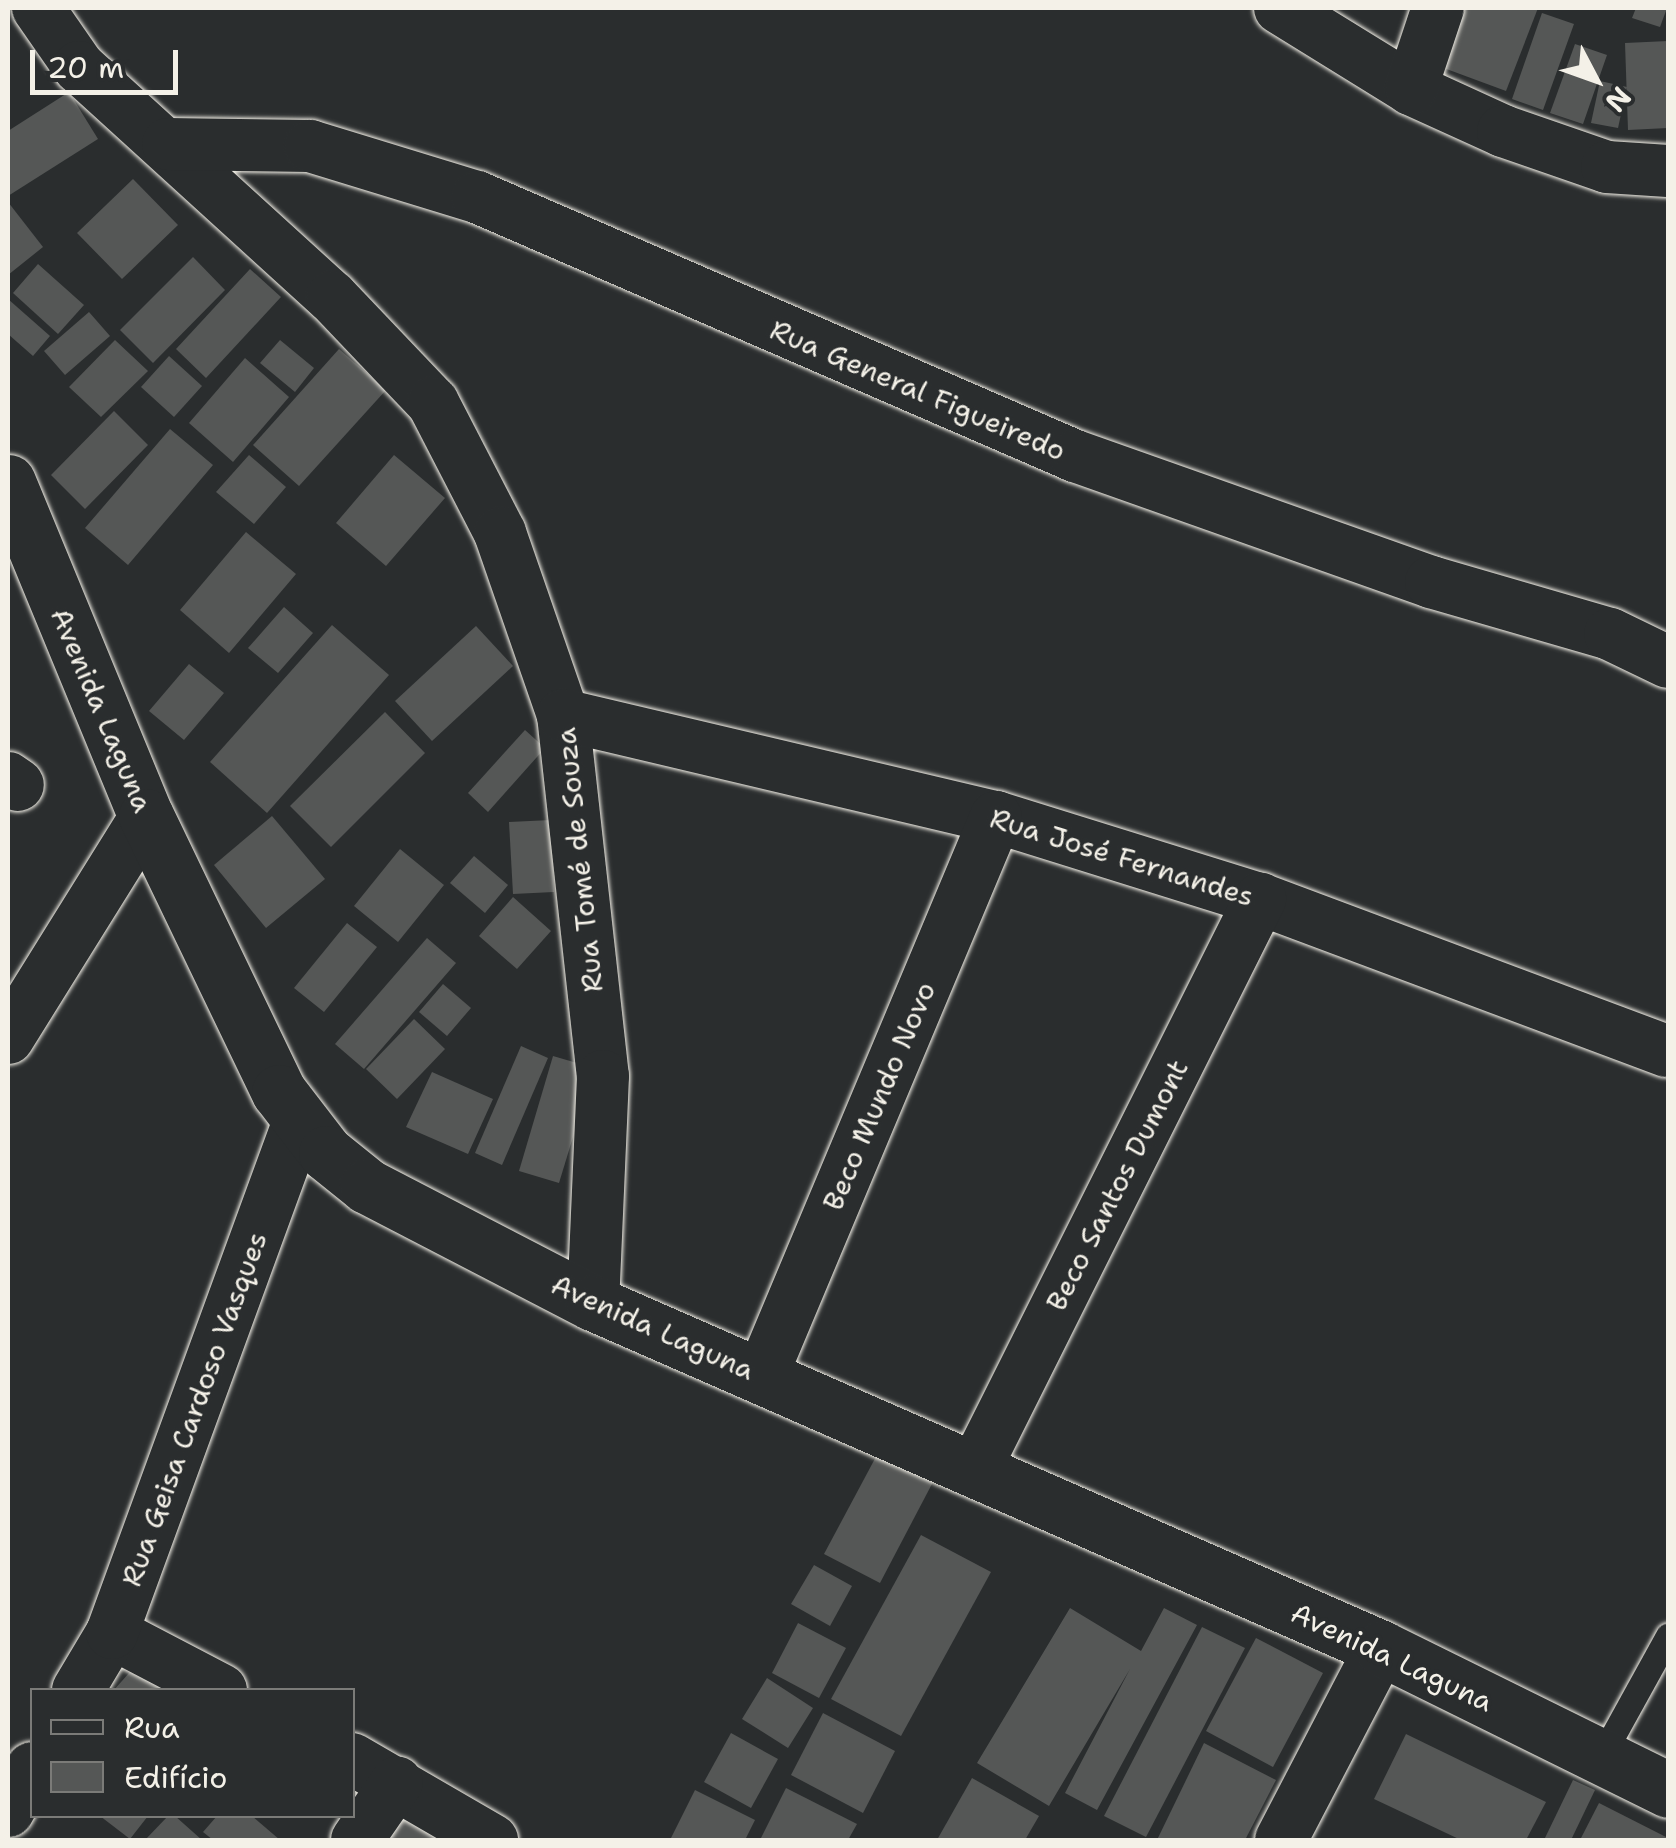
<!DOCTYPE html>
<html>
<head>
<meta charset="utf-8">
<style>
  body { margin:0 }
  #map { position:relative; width:1676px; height:1848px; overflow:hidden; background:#2a2d2e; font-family:"Shantell Sans",sans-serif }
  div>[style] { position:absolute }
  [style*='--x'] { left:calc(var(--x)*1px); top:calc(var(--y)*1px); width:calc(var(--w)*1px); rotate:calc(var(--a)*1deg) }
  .building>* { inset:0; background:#555756 }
  .roads { filter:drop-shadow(0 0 2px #f4f1e8) drop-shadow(0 0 2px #f4f1e8) }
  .lane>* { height:25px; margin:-12.5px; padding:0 12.5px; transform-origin:12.5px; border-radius:12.5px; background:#2a2d2e }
  .street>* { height:52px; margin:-26px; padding:0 26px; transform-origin:26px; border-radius:26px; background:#2a2d2e }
  .secondary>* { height:55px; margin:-27.5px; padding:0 27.5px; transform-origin:27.5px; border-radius:27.5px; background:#2a2d2e }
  span { translate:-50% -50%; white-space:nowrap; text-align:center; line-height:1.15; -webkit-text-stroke:8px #2a2d2e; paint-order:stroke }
  .street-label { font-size:28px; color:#f4f1e8 }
  .frame { position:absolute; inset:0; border:10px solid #f4f1e8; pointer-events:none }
  .legend { position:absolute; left:30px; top:1688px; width:325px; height:130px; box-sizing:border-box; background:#2a2d2e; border:2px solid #7b7b78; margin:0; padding:12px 18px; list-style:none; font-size:30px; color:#f4f1e8 }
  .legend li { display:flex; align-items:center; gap:20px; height:50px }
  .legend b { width:50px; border:2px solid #7b7b78 }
  .north { position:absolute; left:1546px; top:30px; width:100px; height:100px; -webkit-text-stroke:8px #2a2d2e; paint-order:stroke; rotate:131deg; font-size:28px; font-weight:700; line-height:40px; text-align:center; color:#f4f1e8 }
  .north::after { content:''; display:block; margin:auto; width:35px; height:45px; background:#f4f1e8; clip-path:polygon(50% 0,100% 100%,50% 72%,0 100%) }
  .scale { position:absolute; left:30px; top:50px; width:148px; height:45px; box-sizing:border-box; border:5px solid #f4f1e8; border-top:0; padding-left:12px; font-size:30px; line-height:35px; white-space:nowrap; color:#f4f1e8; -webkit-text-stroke:8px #2a2d2e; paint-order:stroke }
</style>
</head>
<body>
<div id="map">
  <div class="building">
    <div style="clip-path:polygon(1464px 8px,1538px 8px,1506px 91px,1441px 67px)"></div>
    <div style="clip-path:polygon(1636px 8px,1667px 8px,1660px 27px,1632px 18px)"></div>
    <div style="clip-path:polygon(1542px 13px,1574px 24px,1543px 110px,1512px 99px)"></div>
    <div style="clip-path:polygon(1668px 41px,1668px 128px,1628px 130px,1625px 43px)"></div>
    <div style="clip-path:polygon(1575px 44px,1607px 55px,1583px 124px,1550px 113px)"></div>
    <div style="clip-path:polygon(1600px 81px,1627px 87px,1618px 128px,1591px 123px)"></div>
    <div style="clip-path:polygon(69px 92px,98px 139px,8px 196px,8px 131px)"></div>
    <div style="clip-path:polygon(133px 179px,178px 225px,122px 279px,77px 233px)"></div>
    <div style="clip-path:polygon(8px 202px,43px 247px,8px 275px)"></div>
    <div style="clip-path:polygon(193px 257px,225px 290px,153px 363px,120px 330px)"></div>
    <div style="clip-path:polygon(38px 264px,84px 305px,58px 334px,13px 293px)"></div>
    <div style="clip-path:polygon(250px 269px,281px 297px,206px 378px,176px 349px)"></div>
    <div style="clip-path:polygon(8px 299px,50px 336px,33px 356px,8px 334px)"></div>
    <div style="clip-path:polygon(89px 312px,110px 336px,65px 375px,44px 351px)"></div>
    <div style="clip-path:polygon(115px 340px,148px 371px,101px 417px,69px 387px)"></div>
    <div style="clip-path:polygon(280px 340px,314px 368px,295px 392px,260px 363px)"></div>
    <div style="clip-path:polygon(339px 349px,386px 390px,299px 486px,253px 445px)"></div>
    <div style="clip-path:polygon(169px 356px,202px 386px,174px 417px,141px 387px)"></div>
    <div style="clip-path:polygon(245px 358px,289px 397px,233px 462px,189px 423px)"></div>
    <div style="clip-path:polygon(114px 411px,148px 445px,85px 509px,51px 475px)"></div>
    <div style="clip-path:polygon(170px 429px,213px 465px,128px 565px,85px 528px)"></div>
    <div style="clip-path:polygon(249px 455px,286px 487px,254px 524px,216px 492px)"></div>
    <div style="clip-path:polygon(394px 455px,445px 498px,386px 566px,336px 523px)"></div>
    <div style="clip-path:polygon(246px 532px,296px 574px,229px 653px,180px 610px)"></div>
    <div style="clip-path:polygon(284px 607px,313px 633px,278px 673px,248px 648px)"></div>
    <div style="clip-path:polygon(332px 625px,389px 675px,267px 813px,210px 762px)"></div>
    <div style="clip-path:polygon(476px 626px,513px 666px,432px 741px,395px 701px)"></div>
    <div style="clip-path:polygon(189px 664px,224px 693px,184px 740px,149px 711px)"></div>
    <div style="clip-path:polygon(385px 712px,425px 753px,331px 847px,290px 806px)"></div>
    <div style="clip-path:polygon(525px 730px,545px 748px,488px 812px,468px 793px)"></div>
    <div style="clip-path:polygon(272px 816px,325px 879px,266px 928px,214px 865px)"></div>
    <div style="clip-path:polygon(551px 820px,554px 892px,513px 894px,509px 822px)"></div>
    <div style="clip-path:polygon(400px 849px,444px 885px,398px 942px,354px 906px)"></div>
    <div style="clip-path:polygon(474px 856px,508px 885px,485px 913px,450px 883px)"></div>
    <div style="clip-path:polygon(513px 897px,551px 931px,517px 969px,479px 936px)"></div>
    <div style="clip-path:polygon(347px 923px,377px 947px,324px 1012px,294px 988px)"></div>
    <div style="clip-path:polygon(427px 938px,456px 963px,364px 1069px,335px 1044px)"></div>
    <div style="clip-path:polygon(443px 984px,471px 1008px,447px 1036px,419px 1012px)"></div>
    <div style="clip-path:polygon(414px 1019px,445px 1049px,397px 1099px,366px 1069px)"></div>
    <div style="clip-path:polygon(521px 1046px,548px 1058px,502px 1165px,475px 1153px)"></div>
    <div style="clip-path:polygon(553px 1056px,594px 1068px,559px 1183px,519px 1171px)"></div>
    <div style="clip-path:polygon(432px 1072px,493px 1099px,468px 1154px,406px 1127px)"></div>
    <div style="clip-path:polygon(878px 1453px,933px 1482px,880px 1583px,824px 1554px)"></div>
    <div style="clip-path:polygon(921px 1535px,991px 1572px,901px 1736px,831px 1699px)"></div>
    <div style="clip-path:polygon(814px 1565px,852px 1586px,830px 1626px,791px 1604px)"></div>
    <div style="clip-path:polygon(1070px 1608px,1141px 1651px,1164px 1608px,1197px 1625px,1097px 1810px,1065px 1793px,1130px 1669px,1049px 1806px,977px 1763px)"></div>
    <div style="clip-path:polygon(798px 1623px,846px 1648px,819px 1698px,772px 1673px)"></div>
    <div style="clip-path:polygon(1202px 1627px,1245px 1648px,1146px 1837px,1104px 1816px)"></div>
    <div style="clip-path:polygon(1256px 1638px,1323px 1673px,1273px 1767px,1206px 1731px)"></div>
    <div style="clip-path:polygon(136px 1665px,166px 1690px,114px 1690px)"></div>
    <div style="clip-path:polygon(767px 1678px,813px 1708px,788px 1748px,742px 1719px)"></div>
    <div style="clip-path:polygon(823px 1713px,895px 1751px,863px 1813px,791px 1775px)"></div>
    <div style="clip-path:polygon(731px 1733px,778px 1759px,751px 1808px,704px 1782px)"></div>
    <div style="clip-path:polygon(1406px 1734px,1546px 1802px,1526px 1840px,1461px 1840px,1374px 1799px)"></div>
    <div style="clip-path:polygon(1204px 1743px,1276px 1780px,1245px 1840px,1157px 1840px)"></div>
    <div style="clip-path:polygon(972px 1778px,1039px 1816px,1025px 1840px,937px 1840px)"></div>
    <div style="clip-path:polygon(1573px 1780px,1595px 1790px,1571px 1840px,1544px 1840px)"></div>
    <div style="clip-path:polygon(786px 1788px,857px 1824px,848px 1840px,760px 1840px)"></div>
    <div style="clip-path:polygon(695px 1790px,755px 1820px,745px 1840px,670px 1840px)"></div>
    <div style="clip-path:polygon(1599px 1803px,1668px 1838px,1668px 1840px,1580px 1840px)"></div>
    <div style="clip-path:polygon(402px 1813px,446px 1840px,384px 1840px)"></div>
    <div style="clip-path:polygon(100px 1816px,148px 1816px,130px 1839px)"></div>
    <div style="clip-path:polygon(168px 1816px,175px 1816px,202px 1840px,145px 1840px)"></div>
    <div style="clip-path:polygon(217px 1816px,252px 1816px,280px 1840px,213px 1840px,203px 1832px)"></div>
  </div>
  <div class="roads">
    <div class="lane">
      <div style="--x:1600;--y:1759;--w:141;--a:-61.1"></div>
    </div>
    <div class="street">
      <div style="--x:38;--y:8;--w:72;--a:55.2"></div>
      <div style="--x:79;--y:67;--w:342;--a:42.3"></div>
      <div style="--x:332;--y:297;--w:146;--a:46.4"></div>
      <div style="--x:433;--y:403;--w:146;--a:62.7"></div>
      <div style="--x:500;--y:533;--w:193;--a:70.9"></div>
      <div style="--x:563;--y:715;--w:363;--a:83.7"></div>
      <div style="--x:603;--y:1076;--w:227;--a:92.5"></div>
      <div style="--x:1280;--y:8;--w:154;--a:31.7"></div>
      <div style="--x:1411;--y:89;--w:101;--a:24.5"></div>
      <div style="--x:1503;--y:131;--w:110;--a:19.1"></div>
      <div style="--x:1607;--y:167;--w:61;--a:3.8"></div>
      <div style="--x:1411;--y:89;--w:85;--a:-71.6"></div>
      <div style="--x:168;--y:144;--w:142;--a:0.8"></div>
      <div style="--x:310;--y:146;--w:175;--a:17"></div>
      <div style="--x:477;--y:197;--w:652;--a:23.42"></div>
      <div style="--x:1075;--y:456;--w:378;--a:19.5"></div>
      <div style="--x:1431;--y:582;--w:186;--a:16.2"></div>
      <div style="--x:1610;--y:634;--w:64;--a:25.8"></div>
      <div style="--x:563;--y:715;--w:445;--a:13.3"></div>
      <div style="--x:996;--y:817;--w:276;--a:17.3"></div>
      <div style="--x:1260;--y:899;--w:434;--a:20.5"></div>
      <div style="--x:8;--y:778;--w:12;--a:35"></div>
      <div style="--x:8;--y:1038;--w:261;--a:-58.1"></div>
      <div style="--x:762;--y:1375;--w:605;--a:-67.25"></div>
      <div style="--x:974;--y:1471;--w:640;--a:-63.43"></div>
      <div style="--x:112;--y:1633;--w:123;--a:27.6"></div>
      <div style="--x:78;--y:1690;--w:66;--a:-59.2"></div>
      <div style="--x:112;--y:1633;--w:545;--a:-69.94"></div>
      <div style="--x:352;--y:1759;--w:162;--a:30.1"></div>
      <div style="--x:8;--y:1811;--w:49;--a:-60.8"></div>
      <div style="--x:357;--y:1840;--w:70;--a:-55.4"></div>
      <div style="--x:1281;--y:1840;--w:216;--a:-62.5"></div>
    </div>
    <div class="secondary">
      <div style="--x:8;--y:482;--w:361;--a:67.6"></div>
      <div style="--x:146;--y:816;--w:306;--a:64.3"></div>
      <div style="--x:279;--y:1092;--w:77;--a:52.4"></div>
      <div style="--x:326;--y:1153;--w:53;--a:38.8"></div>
      <div style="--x:367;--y:1186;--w:254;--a:27.4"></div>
      <div style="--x:593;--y:1303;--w:860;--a:23.64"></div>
      <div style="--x:1381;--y:1648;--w:320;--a:26.3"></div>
    </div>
  </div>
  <div class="street-label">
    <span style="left:918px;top:390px;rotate:23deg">Rua General Figueiredo</span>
    <span style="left:102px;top:710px;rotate:67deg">Avenida Laguna</span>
    <span style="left:1122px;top:857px;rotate:17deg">Rua José Fernandes</span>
    <span style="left:579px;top:860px;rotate:-96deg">Rua Tomé de Souza</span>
    <span style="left:879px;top:1096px;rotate:-67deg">Beco Mundo Novo</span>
    <span style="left:1117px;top:1185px;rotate:-63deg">Beco Santos Dumont</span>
    <span style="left:653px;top:1327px;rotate:24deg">Avenida Laguna</span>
    <span style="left:194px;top:1409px;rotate:-70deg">Rua Geisa Cardoso Vasques</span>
    <span style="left:1392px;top:1657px;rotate:25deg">Avenida Laguna</span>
  </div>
  <div class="frame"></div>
  <ul class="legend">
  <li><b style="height:12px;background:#2a2d2e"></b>Rua</li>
  <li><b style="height:28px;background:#555756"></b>Edifício</li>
  </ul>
  <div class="north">N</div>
  <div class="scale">20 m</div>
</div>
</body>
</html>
